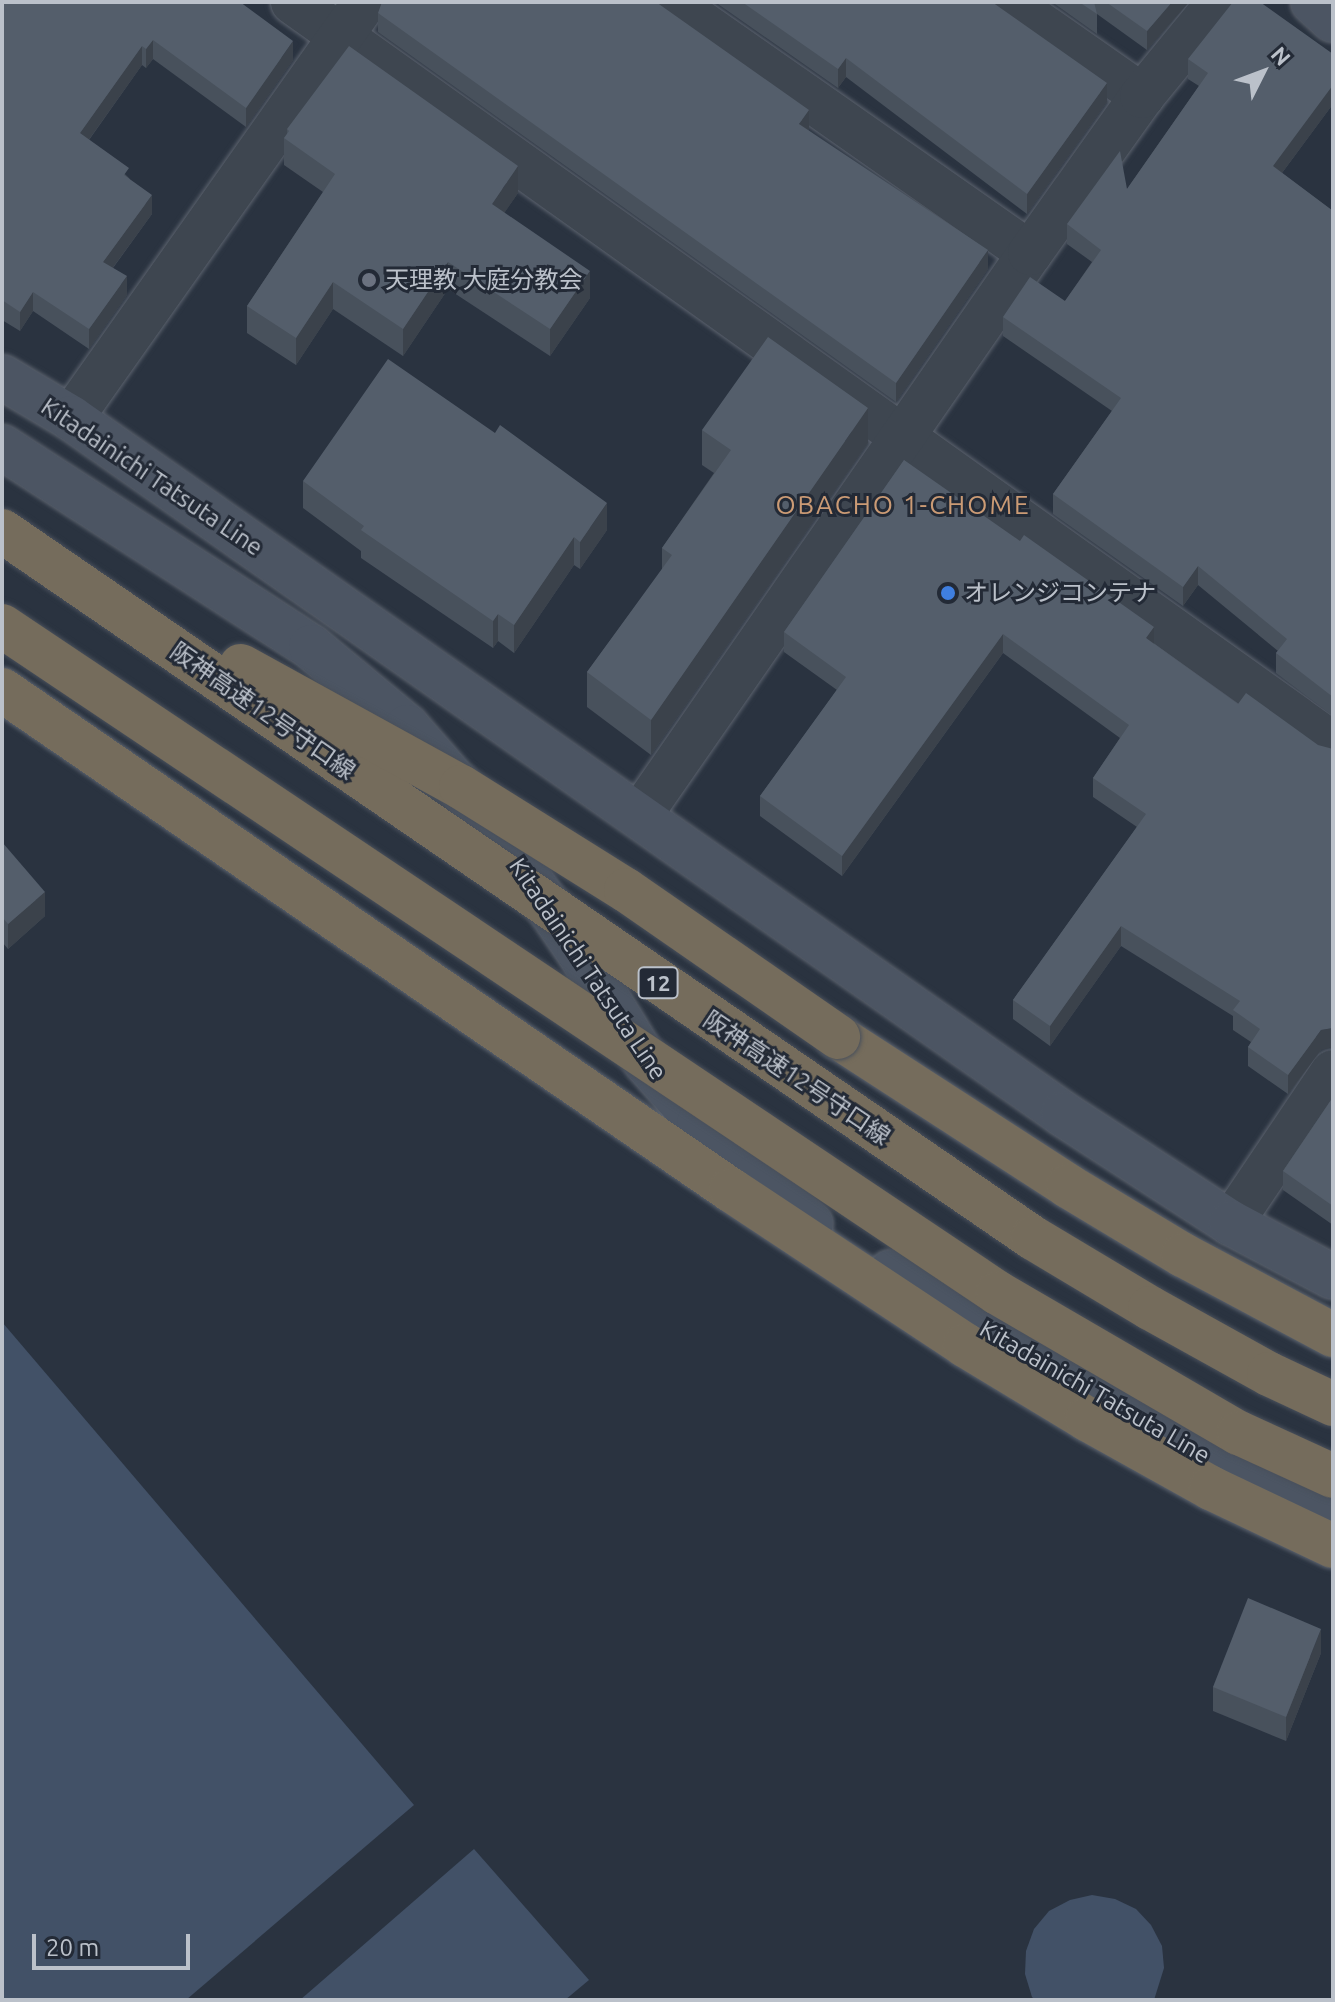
<!DOCTYPE html>
<html>
<head>
<meta charset="utf-8">
<style>
  body { margin:0 }
  #map { position:relative; width:1335px; height:2002px; overflow:hidden; background:#2a3340; font-family:Ubuntu,"Noto Sans JP",sans-serif }
  div>[style] { position:absolute }
  [style*='--x'] { left:calc(var(--x)*1px); top:calc(var(--y)*1px); width:calc(var(--w)*1px); rotate:calc(var(--a)*1deg) }
  .water>* { inset:0; background:#425167 }
  .roads { filter:drop-shadow(0 0 2px #5c636e) drop-shadow(0 0 2px #5c636e) }
  .street>* { height:44px; margin:-22px; padding:0 22px; transform-origin:22px; border-radius:22px; background:#3e4650 }
  .secondary>* { height:44px; margin:-22px; padding:0 22px; transform-origin:22px; border-radius:22px; background:#4c5563 }
  .highway>* { height:44px; margin:-22px; padding:0 22px; transform-origin:22px; border-radius:22px; background:#756c5c }
  .bridges { filter:drop-shadow(0 0 2px #49505b) drop-shadow(0 0 2px #49505b) }
  .highway-bridge>* { height:44px; margin:-22px; padding:0 22px; transform-origin:22px; border-radius:22px; background:#756c5c }
  .wall>* { inset:0; background:#48515c }
  .shaded-wall>* { inset:0; background:#3b424b }
  .building>* { inset:0; background:#545e6b }
  .dots>* { width:22px; height:22px; translate:-50% -50%; box-sizing:border-box; border:4px solid #232a36; border-radius:50% }
  span { translate:-50% -50%; white-space:nowrap; text-align:center; line-height:1.15; -webkit-text-stroke:6px #232a36; paint-order:stroke }
  .shield-label span { padding:2px 6px; background:#232a36; border:2px solid; border-radius:6px; -webkit-text-stroke-width:0 }
  .shield-label { font-size:22px; color:#bbc1ca; font-weight:700 }
  .poi-label { font-size:24px; color:#bbc1ca }
  .left { translate:0 -50%; text-align:left }
  .street-label { font-size:24px; color:#bbc1ca }
  .neighbourhood-label { font-size:26px; color:#cb9b75; letter-spacing:2px }
  .frame { position:absolute; inset:0; border:4px solid #bbc1ca; pointer-events:none }
  .north { position:absolute; left:1223px; top:32px; width:80px; height:80px; -webkit-text-stroke:6px #232a36; paint-order:stroke; rotate:48deg; font-size:22px; font-weight:700; line-height:32px; text-align:center; color:#bbc1ca }
  .north::after { content:''; display:block; margin:auto; width:28px; height:36px; background:#bbc1ca; clip-path:polygon(50% 0,100% 100%,50% 72%,0 100%) }
  .scale { position:absolute; left:32px; top:1934px; width:158px; height:36px; box-sizing:border-box; border:4px solid #bbc1ca; border-top:0; padding-left:10px; font-size:24px; line-height:28px; white-space:nowrap; color:#bbc1ca; -webkit-text-stroke:6px #232a36; paint-order:stroke }
</style>
</head>
<body>
<div id="map">
  <div class="water">
    <div style="clip-path:polygon(2px 1322px,414px 1805px,186px 2000px,2px 2000px)"></div>
    <div style="clip-path:polygon(474px 1849px,589px 1980px,565px 2000px,300px 2000px)"></div>
    <div style="clip-path:polygon(1092px 1895px,1115px 1899px,1136px 1909px,1151px 1925px,1162px 1946px,1164px 1968px,1154px 2000px,1035px 2000px,1032px 1997px,1025px 1974px,1026px 1951px,1034px 1929px,1049px 1911px,1070px 1900px)"></div>
  </div>
  <div class="roads">
    <div class="street">
      <div style="--x:293;--y:2;--w:1278;--a:35.51"></div>
      <div style="--x:671;--y:2;--w:438;--a:35"></div>
      <div style="--x:1008;--y:2;--w:164;--a:35"></div>
      <div style="--x:71;--y:418;--w:509;--a:-54.75"></div>
      <div style="--x:640;--y:815;--w:684;--a:-55.24"></div>
      <div style="--x:1030;--y:253;--w:193;--a:-54.5"></div>
      <div style="--x:1142;--y:96;--w:122;--a:-50.7"></div>
      <div style="--x:1231;--y:1223;--w:182;--a:-56"></div>
    </div>
    <div class="secondary">
      <div style="--x:1313;--y:2;--w:27;--a:42"></div>
      <div style="--x:2;--y:377;--w:80;--a:30.7"></div>
      <div style="--x:71;--y:418;--w:1212;--a:35.05"></div>
      <div style="--x:1063;--y:1114;--w:200;--a:33"></div>
      <div style="--x:1231;--y:1223;--w:115;--a:27.9"></div>
      <div style="--x:2;--y:447;--w:368;--a:32.9"></div>
      <div style="--x:311;--y:647;--w:125;--a:39.8"></div>
      <div style="--x:407;--y:727;--w:129;--a:48.8"></div>
      <div style="--x:492;--y:824;--w:155;--a:55.8"></div>
      <div style="--x:579;--y:952;--w:129;--a:58.7"></div>
      <div style="--x:646;--y:1062;--w:81;--a:49"></div>
      <div style="--x:699;--y:1123;--w:78;--a:44.5"></div>
      <div style="--x:755;--y:1178;--w:72;--a:39.4"></div>
      <div style="--x:891;--y:1272;--w:175;--a:31.2"></div>
      <div style="--x:1041;--y:1363;--w:214;--a:29.3"></div>
      <div style="--x:1228;--y:1468;--w:115;--a:24.1"></div>
    </div>
    <div class="highway">
      <div style="--x:2;--y:690;--w:884;--a:34.45"></div>
      <div style="--x:731;--y:1190;--w:281;--a:33.5"></div>
      <div style="--x:965;--y:1345;--w:143;--a:31.2"></div>
      <div style="--x:1087;--y:1419;--w:142;--a:29.1"></div>
      <div style="--x:1211;--y:1488;--w:135;--a:25.4"></div>
      <div style="--x:838;--y:1037;--w:274;--a:32.9"></div>
      <div style="--x:1068;--y:1186;--w:134;--a:31"></div>
      <div style="--x:1183;--y:1255;--w:170;--a:28.1"></div>
    </div>
  </div>
  <div class="bridges">
    <div class="highway-bridge">
      <div style="--x:2;--y:531;--w:1250;--a:34.44"></div>
      <div style="--x:1033;--y:1238;--w:136;--a:30.9"></div>
      <div style="--x:1150;--y:1308;--w:136;--a:29"></div>
      <div style="--x:1269;--y:1374;--w:71;--a:25.1"></div>
      <div style="--x:2;--y:626;--w:1199;--a:33.81"></div>
      <div style="--x:998;--y:1293;--w:279;--a:30.2"></div>
      <div style="--x:1239;--y:1433;--w:103;--a:24.6"></div>
      <div style="--x:241;--y:666;--w:251;--a:28.8"></div>
      <div style="--x:461;--y:787;--w:195;--a:32"></div>
      <div style="--x:626;--y:890;--w:258;--a:34.7"></div>
    </div>
  </div>
  <div class="wall">
    <div style="clip-path:polygon(2px 2px,293px 60px,246px 127px,153px 59px,146px 68px,142px 65px,89px 140px,129px 178px,152px 214px,113px 268px,127px 295px,89px 349px,33px 311px,20px 331px,2px 320px)"></div>
    <div style="clip-path:polygon(715px 2px,992px 2px,1107px 102px,1027px 214px,846px 77px,838px 88px)"></div>
    <div style="clip-path:polygon(1052px 2px,1189px 2px,1147px 50px,1097px 14px,1097px 34px)"></div>
    <div style="clip-path:polygon(378px 13px,809px 129px,808px 130px,988px 269px,896px 402px,378px 32px)"></div>
    <div style="clip-path:polygon(1333px 54px,1333px 104px,1282px 173px,1333px 211px,1333px 716px,1276px 673px,1276px 653px,1278px 651px,1198px 585px,1183px 606px,1053px 514px,1053px 494px,1112px 411px,1003px 336px,1003px 317px,1065px 301px,1092px 262px,1067px 244px,1067px 224px,1127px 189px,1199px 86px,1188px 79px,1188px 59px)"></div>
    <div style="clip-path:polygon(287px 129px,518px 193px,504px 213px,590px 298px,550px 356px,448px 289px,403px 356px,333px 309px,296px 365px,247px 333px,247px 306px,323px 192px,284px 165px,284px 138px,287px 135px)"></div>
    <div style="clip-path:polygon(702px 430px,868px 443px,651px 755px,587px 707px,587px 672px,662px 570px,662px 548px,714px 473px,702px 465px)"></div>
    <div style="clip-path:polygon(904px 460px,1154px 644px,1321px 1050px,1288px 1094px,1248px 1066px,1248px 1047px,1251px 1042px,1233px 1030px,1233px 1016px,1121px 946px,1050px 1046px,1013px 1019px,1013px 1000px,1137px 827px,1093px 797px,1093px 778px,1120px 738px,1003px 653px,842px 876px,760px 816px,760px 796px,837px 690px,784px 652px,784px 632px)"></div>
    <div style="clip-path:polygon(303px 481px,607px 530px,580px 569px,574px 565px,514px 653px,498px 641px,493px 648px,361px 558px,361px 551px,303px 508px)"></div>
    <div style="clip-path:polygon(2px 842px,45px 916px,8px 949px,2px 942px)"></div>
    <div style="clip-path:polygon(1333px 1097px,1333px 1225px,1283px 1190px,1283px 1171px)"></div>
    <div style="clip-path:polygon(1321px 1653px,1286px 1741px,1213px 1711px,1213px 1687px)"></div>
  </div>
  <div class="shaded-wall">
    <div style="clip-path:polygon(1172px 2px,1189px 2px,1147px 50px,1147px 31px)"></div>
    <div style="clip-path:polygon(153px 40px,153px 59px,146px 68px,146px 49px)"></div>
    <div style="clip-path:polygon(293px 41px,293px 60px,246px 127px,246px 108px)"></div>
    <div style="clip-path:polygon(142px 46px,142px 65px,80px 152px,80px 133px)"></div>
    <div style="clip-path:polygon(846px 58px,846px 77px,838px 88px,838px 69px)"></div>
    <div style="clip-path:polygon(1333px 68px,1333px 104px,1273px 185px,1273px 166px)"></div>
    <div style="clip-path:polygon(1107px 83px,1107px 102px,1027px 214px,1027px 194px)"></div>
    <div style="clip-path:polygon(809px 110px,809px 129px,799px 144px,799px 124px)"></div>
    <div style="clip-path:polygon(518px 166px,518px 193px,492px 231px,492px 204px)"></div>
    <div style="clip-path:polygon(152px 195px,152px 214px,103px 281px,103px 262px)"></div>
    <div style="clip-path:polygon(988px 250px,988px 269px,896px 402px,896px 383px)"></div>
    <div style="clip-path:polygon(448px 262px,448px 289px,403px 356px,403px 329px)"></div>
    <div style="clip-path:polygon(590px 271px,590px 298px,550px 356px,550px 329px)"></div>
    <div style="clip-path:polygon(127px 276px,127px 295px,89px 349px,89px 329px)"></div>
    <div style="clip-path:polygon(333px 282px,333px 309px,296px 365px,296px 338px)"></div>
    <div style="clip-path:polygon(33px 292px,33px 311px,20px 331px,20px 312px)"></div>
    <div style="clip-path:polygon(868px 408px,868px 443px,651px 755px,651px 720px)"></div>
    <div style="clip-path:polygon(607px 503px,607px 530px,580px 569px,580px 542px)"></div>
    <div style="clip-path:polygon(574px 537px,574px 565px,514px 653px,514px 625px)"></div>
    <div style="clip-path:polygon(1198px 566px,1198px 585px,1183px 606px,1183px 587px)"></div>
    <div style="clip-path:polygon(498px 614px,498px 641px,493px 648px,493px 621px)"></div>
    <div style="clip-path:polygon(1154px 627px,1154px 647px,1146px 638px)"></div>
    <div style="clip-path:polygon(1003px 634px,1003px 653px,842px 876px,842px 856px)"></div>
    <div style="clip-path:polygon(45px 892px,45px 916px,8px 949px,8px 924px)"></div>
    <div style="clip-path:polygon(1121px 926px,1121px 946px,1050px 1046px,1050px 1026px)"></div>
    <div style="clip-path:polygon(1333px 1028px,1333px 1047px,1321px 1050px,1288px 1094px,1288px 1075px,1321px 1030px)"></div>
    <div style="clip-path:polygon(1321px 1629px,1321px 1653px,1286px 1741px,1286px 1717px)"></div>
  </div>
  <div class="building">
    <div style="clip-path:polygon(2px 2px,240px 2px,293px 41px,246px 108px,153px 40px,146px 49px,142px 46px,80px 133px,129px 168px,124px 175px,152px 195px,103px 262px,127px 276px,89px 329px,33px 292px,20px 312px,2px 300px)"></div>
    <div style="clip-path:polygon(382px 2px,656px 2px,809px 110px,799px 124px,988px 250px,896px 383px,378px 13px)"></div>
    <div style="clip-path:polygon(742px 2px,992px 2px,1107px 83px,1027px 194px,846px 58px,838px 69px)"></div>
    <div style="clip-path:polygon(1079px 2px,1094px 2px,1097px 14px)"></div>
    <div style="clip-path:polygon(1106px 2px,1172px 2px,1147px 31px)"></div>
    <div style="clip-path:polygon(1233px 2px,1260px 2px,1333px 54px,1333px 85px,1273px 166px,1333px 211px,1333px 697px,1276px 653px,1287px 639px,1198px 566px,1183px 587px,1053px 494px,1121px 398px,1003px 317px,1030px 277px,1065px 301px,1101px 250px,1067px 224px,1120px 151px,1127px 189px,1208px 73px,1188px 59px)"></div>
    <div style="clip-path:polygon(349px 46px,518px 166px,492px 204px,590px 271px,550px 329px,448px 262px,403px 329px,333px 282px,296px 338px,247px 306px,335px 174px,284px 138px,289px 131px,287px 129px)"></div>
    <div style="clip-path:polygon(768px 337px,868px 408px,651px 720px,587px 672px,672px 555px,662px 548px,731px 450px,702px 430px)"></div>
    <div style="clip-path:polygon(388px 359px,495px 433px,500px 425px,607px 503px,580px 542px,574px 537px,514px 625px,498px 614px,493px 621px,361px 530px,364px 526px,303px 481px)"></div>
    <div style="clip-path:polygon(904px 460px,1020px 541px,1024px 535px,1154px 627px,1146px 638px,1238px 704px,1246px 693px,1318px 745px,1333px 749px,1333px 1028px,1321px 1030px,1288px 1075px,1248px 1047px,1260px 1029px,1233px 1010px,1240px 1001px,1121px 926px,1050px 1026px,1013px 1000px,1146px 814px,1093px 778px,1129px 725px,1003px 634px,842px 856px,760px 796px,846px 677px,784px 632px)"></div>
    <div style="clip-path:polygon(2px 842px,45px 892px,8px 924px,2px 917px)"></div>
    <div style="clip-path:polygon(1333px 1097px,1333px 1206px,1283px 1171px)"></div>
    <div style="clip-path:polygon(1248px 1598px,1321px 1629px,1286px 1717px,1213px 1687px)"></div>
  </div>
  <div class="dots">
    <div style="left:369px;top:280px;background:#6b7280"></div>
    <div style="left:948px;top:593px;background:#3f7fe0"></div>
  </div>
  <div class="shield-label">
    <span style="left:658px;top:983px">12</span>
  </div>
  <div class="poi-label">
    <span class="left" style="left:385px;top:280px">天理教 大庭分教会</span>
    <span class="left" style="left:964px;top:593px">オレンジコンテナ</span>
  </div>
  <div class="street-label">
    <span style="left:152px;top:477px;rotate:34deg">Kitadainichi Tatsuta Line</span>
    <span style="left:263px;top:711px;rotate:35deg">阪神高速12号守口線</span>
    <span style="left:588px;top:969px;rotate:56deg">Kitadainichi Tatsuta Line</span>
    <span style="left:797px;top:1078px;rotate:34deg">阪神高速12号守口線</span>
    <span style="left:1095px;top:1392px;rotate:30deg">Kitadainichi Tatsuta Line</span>
  </div>
  <div class="neighbourhood-label">
    <span style="left:903px;top:505px">OBACHO 1-CHOME</span>
  </div>
  <div class="frame"></div>
  <div class="north">N</div>
  <div class="scale">20 m</div>
</div>
</body>
</html>
